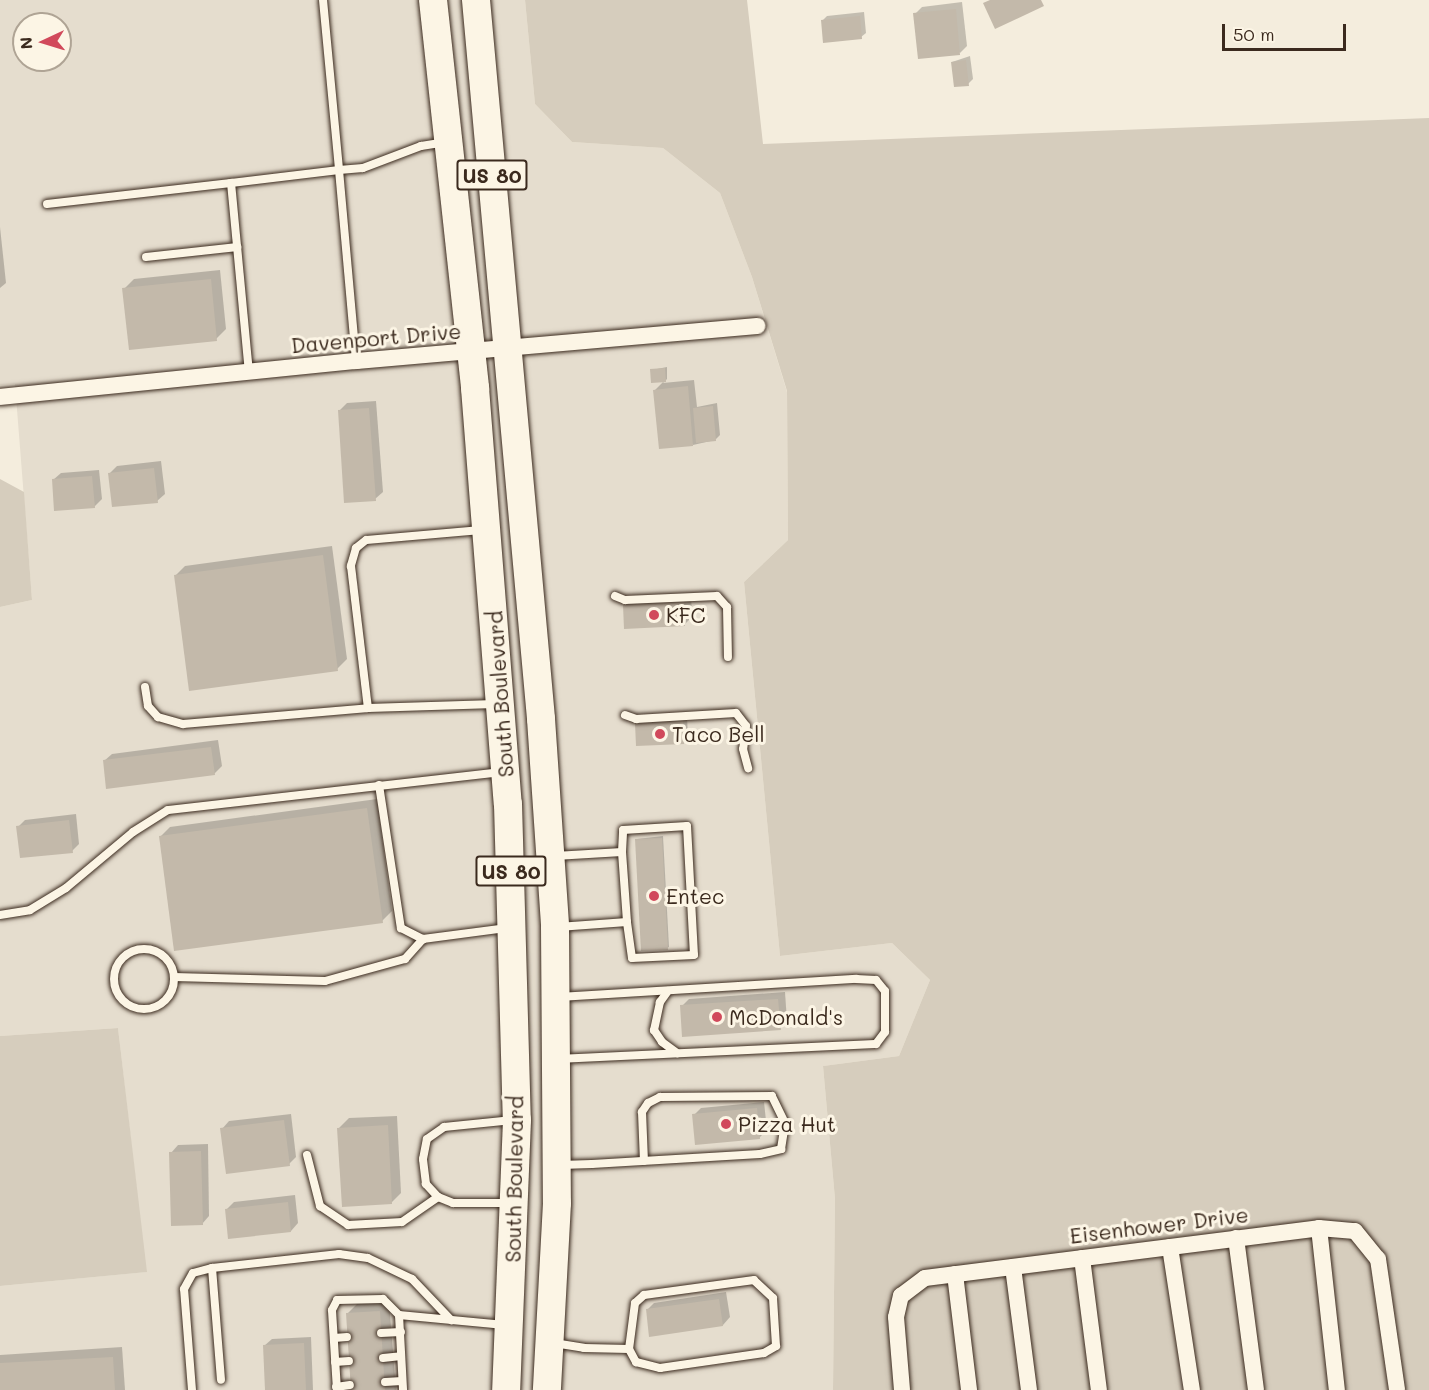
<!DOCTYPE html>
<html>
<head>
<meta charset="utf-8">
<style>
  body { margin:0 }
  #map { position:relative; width:1429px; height:1390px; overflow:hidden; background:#f4eddd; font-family:Mali,sans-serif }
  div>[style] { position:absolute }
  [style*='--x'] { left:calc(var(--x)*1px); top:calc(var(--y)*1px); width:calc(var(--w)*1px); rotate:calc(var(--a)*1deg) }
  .built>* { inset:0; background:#e5ddce }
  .green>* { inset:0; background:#d6cdbd }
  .shadow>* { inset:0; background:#0003 }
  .building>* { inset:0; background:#c3b9aa }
  .roads { filter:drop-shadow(0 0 2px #3b2a1e) drop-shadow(0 0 2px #3b2a1e) }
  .service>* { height:8px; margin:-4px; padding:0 4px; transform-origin:4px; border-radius:4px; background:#fcf5e5 }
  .service>.ring { margin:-4px; padding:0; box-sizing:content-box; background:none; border:8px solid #fcf5e5; border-radius:50% }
  .minor>* { height:16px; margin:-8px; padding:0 8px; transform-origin:8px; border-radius:8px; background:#fcf5e5 }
  .trunk>* { height:28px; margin:-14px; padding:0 14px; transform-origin:14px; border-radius:14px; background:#fcf5e5 }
  .dots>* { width:16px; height:16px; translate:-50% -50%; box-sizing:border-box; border:3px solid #fcf5e5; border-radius:50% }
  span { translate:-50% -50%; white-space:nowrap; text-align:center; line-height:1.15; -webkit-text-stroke:6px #fcf5e5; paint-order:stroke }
  .shield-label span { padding:2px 4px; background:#fcf5e5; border:2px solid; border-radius:4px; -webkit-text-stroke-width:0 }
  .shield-label { font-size:20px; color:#3b2a1e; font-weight:700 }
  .street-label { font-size:21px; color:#3b2a1e }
  .poi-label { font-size:21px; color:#3b2a1e }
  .left { translate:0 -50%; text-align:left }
  .north { position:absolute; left:12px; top:12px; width:60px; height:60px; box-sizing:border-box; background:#fcf5e5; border:2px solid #afa495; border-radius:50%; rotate:266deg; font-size:16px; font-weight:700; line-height:24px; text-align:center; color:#3b2a1e }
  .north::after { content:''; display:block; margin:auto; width:21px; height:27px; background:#d1495b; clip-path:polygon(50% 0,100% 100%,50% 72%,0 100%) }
  .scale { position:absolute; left:1222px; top:24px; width:124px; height:27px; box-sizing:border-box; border:3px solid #3b2a1e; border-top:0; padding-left:8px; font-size:18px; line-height:21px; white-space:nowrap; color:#3b2a1e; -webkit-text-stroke:4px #fcf5e5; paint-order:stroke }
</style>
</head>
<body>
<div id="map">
  <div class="built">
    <div style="clip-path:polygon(evenodd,0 0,525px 0,535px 104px,572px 142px,663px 148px,720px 193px,752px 277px,787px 392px,788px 540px,744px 582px,780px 956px,892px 943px,930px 980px,899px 1056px,823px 1066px,835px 1199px,833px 1390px,0 1390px,0 1286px,146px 1272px,118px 1028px,0 1036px,0 607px,32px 600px,15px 384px,0 385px,0 0,24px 24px,60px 24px,60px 60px,24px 60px,24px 24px)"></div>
  </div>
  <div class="green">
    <div style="clip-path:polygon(525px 0,747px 0,763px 144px,1429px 118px,1429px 1390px,833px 1390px,835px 1199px,823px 1066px,899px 1056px,930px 980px,892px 943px,780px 956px,744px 582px,788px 540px,787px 391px,752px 277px,720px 193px,663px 148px,572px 142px,535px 104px)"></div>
    <div style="clip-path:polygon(0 479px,24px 492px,32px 600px,0 607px)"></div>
    <div style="clip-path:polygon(118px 1028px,147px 1272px,0 1286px,0 1036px)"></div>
  </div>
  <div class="shadow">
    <div style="clip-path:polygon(962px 2px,967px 46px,960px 53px,915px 14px,922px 7px)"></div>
    <div style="clip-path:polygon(864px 12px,866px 33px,861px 37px,822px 21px,827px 16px)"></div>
    <div style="clip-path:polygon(970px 56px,973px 79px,968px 84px,952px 62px)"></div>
    <div style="clip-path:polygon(0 227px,6px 283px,0 288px)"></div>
    <div style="clip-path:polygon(220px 270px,226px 329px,216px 339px,124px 289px,134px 279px)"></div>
    <div style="clip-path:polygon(667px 367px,667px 379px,663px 383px,694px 380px,697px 407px,717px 403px,720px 435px,715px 440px,693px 445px,655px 390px,664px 381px,652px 370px)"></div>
    <div style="clip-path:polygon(376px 401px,383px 492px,375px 499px,339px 411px,347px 403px)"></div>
    <div style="clip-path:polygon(161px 461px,165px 494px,157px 501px,110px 473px,117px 466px)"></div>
    <div style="clip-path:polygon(99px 470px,102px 499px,94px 507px,53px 480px,61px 473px)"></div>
    <div style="clip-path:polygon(332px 546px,347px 659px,337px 669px,175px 576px,185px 566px)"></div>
    <div style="clip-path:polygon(691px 594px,692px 617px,685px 624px,624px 605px,632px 598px)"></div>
    <div style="clip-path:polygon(687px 717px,688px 737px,684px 742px,638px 744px,641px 719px)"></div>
    <div style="clip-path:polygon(218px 740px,222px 766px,214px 774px,104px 761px,112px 754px)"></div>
    <div style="clip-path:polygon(377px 799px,392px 911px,382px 921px,160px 837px,170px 827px)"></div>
    <div style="clip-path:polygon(76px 814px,79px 844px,72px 851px,18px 827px,25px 820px)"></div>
    <div style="clip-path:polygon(663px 836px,669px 947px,667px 948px,637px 839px)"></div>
    <div style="clip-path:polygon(785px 992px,787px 1021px,780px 1028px,682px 1006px,689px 999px)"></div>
    <div style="clip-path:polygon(764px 1102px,767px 1130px,759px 1138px,694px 1115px,701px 1108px)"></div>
    <div style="clip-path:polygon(291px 1114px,296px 1157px,289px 1164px,222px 1129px,229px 1121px)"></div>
    <div style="clip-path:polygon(397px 1116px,401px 1193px,391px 1203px,339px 1128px,349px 1118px)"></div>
    <div style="clip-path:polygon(208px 1144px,209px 1216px,202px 1224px,171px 1153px,178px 1145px)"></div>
    <div style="clip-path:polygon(295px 1195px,298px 1223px,291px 1231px,226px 1210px,234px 1202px)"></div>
    <div style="clip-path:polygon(726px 1292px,730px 1317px,723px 1325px,647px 1310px,654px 1303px)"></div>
    <div style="clip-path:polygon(389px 1302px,396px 1390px,352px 1390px,347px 1314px,357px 1304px)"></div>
    <div style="clip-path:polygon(311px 1337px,313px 1390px,266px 1390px,264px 1346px,272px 1339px)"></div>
    <div style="clip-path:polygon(122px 1347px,125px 1390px,0 1390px,0 1355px)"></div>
  </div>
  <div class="building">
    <div style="clip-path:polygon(990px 0,1041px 0,1044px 6px,995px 29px,983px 3px)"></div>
    <div style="clip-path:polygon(956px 9px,960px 55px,918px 59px,913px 13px)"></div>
    <div style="clip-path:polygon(860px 16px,862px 39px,823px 43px,821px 20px)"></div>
    <div style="clip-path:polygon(966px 60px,969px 86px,954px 87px,951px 62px)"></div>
    <div style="clip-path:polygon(211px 279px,217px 341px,129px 350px,122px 288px)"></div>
    <div style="clip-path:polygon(665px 368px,666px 382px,651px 383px,650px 369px)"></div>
    <div style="clip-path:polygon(688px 386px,693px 446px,659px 449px,653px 390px)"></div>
    <div style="clip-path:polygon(713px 406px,716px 441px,696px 443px,693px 408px)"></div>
    <div style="clip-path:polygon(369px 408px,376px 501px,344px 503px,338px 410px)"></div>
    <div style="clip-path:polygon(154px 468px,158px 503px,112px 507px,108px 473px)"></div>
    <div style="clip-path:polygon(92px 476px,95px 508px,54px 511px,52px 479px)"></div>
    <div style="clip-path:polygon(323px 555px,338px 671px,189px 691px,174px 575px)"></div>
    <div style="clip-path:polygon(684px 601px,685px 626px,624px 629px,623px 605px)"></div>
    <div style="clip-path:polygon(683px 721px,684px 744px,636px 746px,635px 723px)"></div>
    <div style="clip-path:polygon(211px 747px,215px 775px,106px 789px,103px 760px)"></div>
    <div style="clip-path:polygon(367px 808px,383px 923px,174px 951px,159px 836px)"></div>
    <div style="clip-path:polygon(69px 820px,73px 853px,20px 858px,16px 826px)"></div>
    <div style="clip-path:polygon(662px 838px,668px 950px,641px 951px,635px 839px)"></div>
    <div style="clip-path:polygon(778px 999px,781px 1030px,682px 1037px,680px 1005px)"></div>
    <div style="clip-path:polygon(757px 1108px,760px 1139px,695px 1145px,692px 1114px)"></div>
    <div style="clip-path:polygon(284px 1120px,290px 1166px,226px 1174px,220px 1128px)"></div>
    <div style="clip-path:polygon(388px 1125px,392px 1204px,342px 1207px,337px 1128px)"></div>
    <div style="clip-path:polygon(201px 1151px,203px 1225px,171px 1226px,169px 1152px)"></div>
    <div style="clip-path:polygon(288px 1202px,291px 1232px,228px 1239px,225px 1209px)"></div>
    <div style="clip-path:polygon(719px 1299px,723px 1326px,649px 1337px,646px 1309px)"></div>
    <div style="clip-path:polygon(380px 1311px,385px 1390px,351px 1390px,346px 1313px)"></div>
    <div style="clip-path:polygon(304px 1343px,306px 1390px,265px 1390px,263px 1345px)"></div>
    <div style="clip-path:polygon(113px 1357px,115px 1390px,0 1390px,0 1363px)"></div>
  </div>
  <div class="roads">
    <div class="service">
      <div style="--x:323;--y:0;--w:171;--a:84.6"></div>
      <div style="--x:339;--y:170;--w:24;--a:-5"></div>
      <div style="--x:363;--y:168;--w:62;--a:-20.8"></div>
      <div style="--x:421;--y:146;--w:24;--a:-9"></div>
      <div style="--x:47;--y:204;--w:185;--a:-6.5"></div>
      <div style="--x:146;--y:257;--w:92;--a:-6.3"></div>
      <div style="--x:249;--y:373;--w:191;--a:-95.4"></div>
      <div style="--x:231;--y:183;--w:109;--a:-6.9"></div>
      <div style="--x:339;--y:170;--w:192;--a:84.9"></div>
      <div style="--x:481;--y:530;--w:115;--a:175"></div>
      <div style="--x:366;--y:540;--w:13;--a:141"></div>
      <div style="--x:356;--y:548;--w:19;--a:106"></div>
      <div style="--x:351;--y:566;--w:143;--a:83.2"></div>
      <div style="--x:368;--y:708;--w:127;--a:-1.8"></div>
      <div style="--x:615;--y:596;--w:11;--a:22"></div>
      <div style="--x:625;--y:600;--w:92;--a:-2.5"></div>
      <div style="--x:717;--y:596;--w:15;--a:48"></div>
      <div style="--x:727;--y:607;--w:50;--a:88.9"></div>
      <div style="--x:145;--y:687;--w:19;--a:81"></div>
      <div style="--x:148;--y:706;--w:15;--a:48"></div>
      <div style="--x:158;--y:717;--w:26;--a:16"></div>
      <div style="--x:183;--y:724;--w:186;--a:-4.9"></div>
      <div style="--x:625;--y:715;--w:12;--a:20"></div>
      <div style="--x:636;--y:719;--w:100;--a:-3.4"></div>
      <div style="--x:736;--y:713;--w:16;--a:52"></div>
      <div style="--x:746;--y:726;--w:23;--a:97"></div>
      <div style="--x:743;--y:749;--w:20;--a:75"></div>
      <div style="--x:379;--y:785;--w:145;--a:81.3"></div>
      <div style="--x:401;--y:928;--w:25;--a:27"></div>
      <div style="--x:423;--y:939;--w:85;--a:-7.5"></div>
      <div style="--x:622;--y:852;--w:22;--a:-87"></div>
      <div style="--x:623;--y:830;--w:64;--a:-3.6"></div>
      <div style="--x:687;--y:826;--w:129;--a:86.9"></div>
      <div style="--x:694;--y:955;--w:62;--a:177.2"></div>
      <div style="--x:632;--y:958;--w:36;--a:-98"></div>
      <div style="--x:555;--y:856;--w:67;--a:-3.4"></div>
      <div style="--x:622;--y:852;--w:70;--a:85.9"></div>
      <div style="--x:627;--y:922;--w:69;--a:175.9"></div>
      <div style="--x:0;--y:915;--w:30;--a:-9"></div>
      <div style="--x:30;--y:910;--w:42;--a:-31.4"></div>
      <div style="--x:66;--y:888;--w:87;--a:-39.9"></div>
      <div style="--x:133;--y:832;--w:41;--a:-32.2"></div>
      <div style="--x:168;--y:810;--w:334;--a:-6.5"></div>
      <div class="ring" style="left:114px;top:949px;width:52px;height:52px"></div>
      <div style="--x:174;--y:977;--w:151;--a:1.5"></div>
      <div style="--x:325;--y:981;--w:83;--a:-15.4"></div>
      <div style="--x:405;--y:959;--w:27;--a:-48"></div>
      <div style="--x:668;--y:991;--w:14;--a:126"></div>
      <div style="--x:660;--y:1002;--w:29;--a:102"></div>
      <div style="--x:654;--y:1030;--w:14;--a:56"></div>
      <div style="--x:662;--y:1042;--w:19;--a:36"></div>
      <div style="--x:559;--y:997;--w:298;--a:-3.5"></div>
      <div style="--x:856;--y:979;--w:20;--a:3"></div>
      <div style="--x:876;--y:980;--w:14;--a:51"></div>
      <div style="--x:885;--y:991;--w:41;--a:90"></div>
      <div style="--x:885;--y:1032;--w:15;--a:127"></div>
      <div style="--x:876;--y:1044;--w:315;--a:177.3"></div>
      <div style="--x:307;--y:1155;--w:53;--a:75.7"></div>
      <div style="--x:320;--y:1206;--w:34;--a:34"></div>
      <div style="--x:348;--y:1225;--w:54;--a:-3.2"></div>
      <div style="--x:402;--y:1222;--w:44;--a:-34.8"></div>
      <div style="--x:560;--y:1165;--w:32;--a:-2"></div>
      <div style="--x:592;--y:1164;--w:168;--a:-3.4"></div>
      <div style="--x:760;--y:1154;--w:22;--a:-13"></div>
      <div style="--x:781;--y:1149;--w:26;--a:-81"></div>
      <div style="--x:785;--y:1123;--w:30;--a:-116"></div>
      <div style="--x:772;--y:1096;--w:112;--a:179.5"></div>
      <div style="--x:660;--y:1097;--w:13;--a:153"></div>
      <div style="--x:648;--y:1103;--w:11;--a:124"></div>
      <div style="--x:642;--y:1112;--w:49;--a:87.7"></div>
      <div style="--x:509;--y:1203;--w:56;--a:180"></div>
      <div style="--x:453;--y:1203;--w:16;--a:-158"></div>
      <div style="--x:438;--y:1197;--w:18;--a:-133"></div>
      <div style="--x:426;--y:1184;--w:25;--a:-97"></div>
      <div style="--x:423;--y:1159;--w:20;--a:-79"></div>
      <div style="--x:427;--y:1139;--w:21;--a:-35"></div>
      <div style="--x:444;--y:1127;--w:69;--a:-5.8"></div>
      <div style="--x:212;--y:1268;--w:112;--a:85.4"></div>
      <div style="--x:399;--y:1315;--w:75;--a:86.9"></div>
      <div style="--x:381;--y:1333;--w:20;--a:-3"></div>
      <div style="--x:334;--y:1338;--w:13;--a:-4"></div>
      <div style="--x:554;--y:1343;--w:30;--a:9"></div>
      <div style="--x:584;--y:1348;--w:45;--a:1.3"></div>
      <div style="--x:629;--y:1349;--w:15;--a:62"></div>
      <div style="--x:636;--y:1362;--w:25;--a:14"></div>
      <div style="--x:660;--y:1368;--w:105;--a:-8.2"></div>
      <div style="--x:764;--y:1353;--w:14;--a:-30"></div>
      <div style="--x:776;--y:1346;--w:48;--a:-93.6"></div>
      <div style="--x:773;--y:1298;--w:26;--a:-137"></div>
      <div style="--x:754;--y:1280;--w:111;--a:172.2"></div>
      <div style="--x:644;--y:1295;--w:12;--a:138"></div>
      <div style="--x:635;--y:1303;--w:46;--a:97.4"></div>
      <div style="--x:383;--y:1358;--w:18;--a:-6"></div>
      <div style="--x:335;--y:1362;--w:14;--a:-4"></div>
      <div style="--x:385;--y:1382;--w:17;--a:-3"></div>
      <div style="--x:336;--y:1387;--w:14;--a:-8"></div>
      <div style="--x:192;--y:1390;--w:101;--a:-94.5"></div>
      <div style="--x:184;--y:1289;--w:18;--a:-61"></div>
      <div style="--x:193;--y:1273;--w:20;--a:-15"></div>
      <div style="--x:212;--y:1268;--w:128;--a:-6.3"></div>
      <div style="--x:339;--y:1254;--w:29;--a:8"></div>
      <div style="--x:368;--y:1258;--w:49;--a:25.5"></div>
      <div style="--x:412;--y:1279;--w:57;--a:46.4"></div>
      <div style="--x:337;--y:1390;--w:80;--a:-93.6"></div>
      <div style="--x:332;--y:1310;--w:11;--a:-63"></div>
      <div style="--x:337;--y:1300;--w:46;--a:-1.2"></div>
      <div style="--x:383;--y:1299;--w:23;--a:45"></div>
      <div style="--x:399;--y:1315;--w:106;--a:5.4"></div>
    </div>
    <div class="minor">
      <div style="--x:0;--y:397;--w:358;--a:-5.8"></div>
      <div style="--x:356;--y:361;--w:403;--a:-5"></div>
      <div style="--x:1319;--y:1228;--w:163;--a:83.7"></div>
      <div style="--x:1236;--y:1238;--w:153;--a:82.5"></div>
      <div style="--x:1170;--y:1247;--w:145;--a:81.3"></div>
      <div style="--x:1082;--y:1258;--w:133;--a:82.7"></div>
      <div style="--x:1013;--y:1267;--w:124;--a:82.6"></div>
      <div style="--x:955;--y:1274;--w:117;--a:83.1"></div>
      <div style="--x:902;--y:1390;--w:73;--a:-94.7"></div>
      <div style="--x:896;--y:1317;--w:22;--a:-77"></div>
      <div style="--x:901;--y:1296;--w:30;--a:-37"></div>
      <div style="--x:925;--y:1278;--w:397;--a:-7.2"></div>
      <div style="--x:1319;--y:1228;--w:36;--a:5"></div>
      <div style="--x:1355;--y:1231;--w:36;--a:51"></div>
      <div style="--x:1378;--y:1259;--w:132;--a:81.7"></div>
    </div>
    <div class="trunk">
      <div style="--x:433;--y:0;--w:390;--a:83.8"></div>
      <div style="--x:475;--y:388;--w:417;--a:85.5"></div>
      <div style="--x:508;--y:804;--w:316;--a:88.4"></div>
      <div style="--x:517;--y:1120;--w:270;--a:92.3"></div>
      <div style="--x:476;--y:0;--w:722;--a:84.83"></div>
      <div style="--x:541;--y:719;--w:208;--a:86.1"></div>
      <div style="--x:555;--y:927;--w:276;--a:89.6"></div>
      <div style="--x:557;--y:1203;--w:187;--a:93.1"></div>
    </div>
  </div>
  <div class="dots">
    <div style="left:654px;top:615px;background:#d1495b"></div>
    <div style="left:660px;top:734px;background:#d1495b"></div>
    <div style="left:654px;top:896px;background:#d1495b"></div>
    <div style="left:717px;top:1017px;background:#d1495b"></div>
    <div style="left:726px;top:1124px;background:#d1495b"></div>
  </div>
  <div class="shield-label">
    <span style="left:492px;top:175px">US 80</span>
    <span style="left:511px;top:871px">US 80</span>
  </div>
  <div class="street-label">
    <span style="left:376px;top:338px;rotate:-5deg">Davenport Drive</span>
    <span style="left:500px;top:694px;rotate:-94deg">South Boulevard</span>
    <span style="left:514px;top:1179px;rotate:-89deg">South Boulevard</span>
    <span style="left:1159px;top:1225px;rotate:-7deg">Eisenhower Drive</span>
  </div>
  <div class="poi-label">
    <span class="left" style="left:666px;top:615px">KFC</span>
    <span class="left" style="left:672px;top:734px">Taco Bell</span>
    <span class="left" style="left:666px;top:896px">Entec</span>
    <span class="left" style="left:729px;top:1017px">McDonald's</span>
    <span class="left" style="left:738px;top:1124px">Pizza Hut</span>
  </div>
  <div class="north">N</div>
  <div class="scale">50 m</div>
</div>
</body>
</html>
